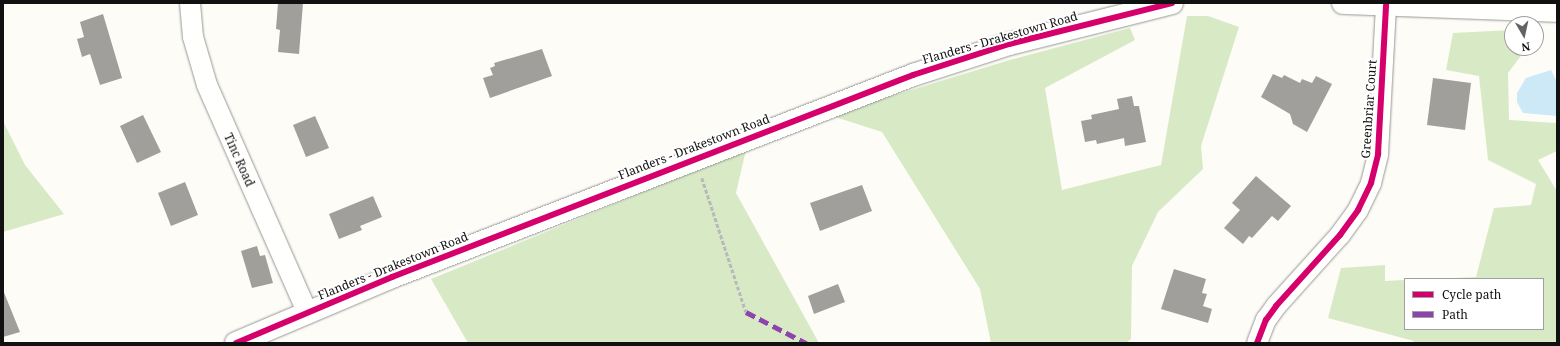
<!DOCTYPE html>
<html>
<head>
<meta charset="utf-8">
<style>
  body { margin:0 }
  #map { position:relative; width:1560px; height:346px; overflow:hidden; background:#fdfcf7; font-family:"Noto Serif",serif }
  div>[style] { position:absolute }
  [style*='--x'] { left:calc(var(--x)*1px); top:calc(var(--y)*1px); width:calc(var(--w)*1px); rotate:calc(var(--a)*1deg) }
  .forest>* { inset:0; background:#d8eac5 }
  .water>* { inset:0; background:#cde8f7 }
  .building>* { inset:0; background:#a19f9c }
  .path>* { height:2.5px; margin-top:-1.25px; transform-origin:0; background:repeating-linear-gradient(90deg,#b9b9b8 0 4px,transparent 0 6px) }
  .roads { filter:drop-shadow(0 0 1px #979795) drop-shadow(0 0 1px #979795) }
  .minor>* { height:20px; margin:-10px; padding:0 10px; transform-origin:10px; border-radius:10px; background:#fffffe }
  .tertiary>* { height:22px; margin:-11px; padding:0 11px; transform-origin:11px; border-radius:11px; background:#fffffe }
  .quiet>* { height:5px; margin-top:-2.5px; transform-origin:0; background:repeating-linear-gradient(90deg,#8e44ad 0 10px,transparent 0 15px) }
  .cycleway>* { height:6px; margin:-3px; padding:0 3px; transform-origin:3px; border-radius:3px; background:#d6006c }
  span { translate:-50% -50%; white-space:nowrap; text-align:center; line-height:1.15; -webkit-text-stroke:4px #fff; paint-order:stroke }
  .street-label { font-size:12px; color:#111 }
  .frame { position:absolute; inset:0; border:4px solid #111; pointer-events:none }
  .legend { position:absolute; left:1404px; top:278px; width:140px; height:52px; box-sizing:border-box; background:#fff; border:1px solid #a0a0a0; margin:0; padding:5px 7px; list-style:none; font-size:12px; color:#111 }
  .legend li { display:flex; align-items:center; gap:8px; height:20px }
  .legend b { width:20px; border:1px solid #a0a0a0 }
  .north { position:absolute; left:1504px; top:16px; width:40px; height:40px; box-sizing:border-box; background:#fff; border:1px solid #a0a0a0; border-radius:50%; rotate:171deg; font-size:11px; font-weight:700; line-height:16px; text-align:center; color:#111 }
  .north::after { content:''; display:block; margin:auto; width:14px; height:18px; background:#646362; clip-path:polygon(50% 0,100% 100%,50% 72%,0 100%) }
</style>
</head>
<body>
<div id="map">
  <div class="forest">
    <div style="clip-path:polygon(1187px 16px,1208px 16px,1239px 27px,1201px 146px,1203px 169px,1158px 212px,1132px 266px,1131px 339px,1126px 343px,991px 343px,980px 289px,882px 132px,829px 115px,1013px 59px,1130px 28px,1135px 40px,1045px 88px,1062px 190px,1161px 165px)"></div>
    <div style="clip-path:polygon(1512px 30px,1512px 48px,1527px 48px,1508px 73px,1509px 120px,1557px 123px,1557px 151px,1538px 160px,1557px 191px,1557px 343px,1413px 343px,1414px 341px,1328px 318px,1341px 268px,1385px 265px,1385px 281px,1405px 280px,1405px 329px,1543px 329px,1543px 279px,1429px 279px,1476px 277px,1494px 208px,1531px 205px,1536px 184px,1488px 160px,1479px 76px,1446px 70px,1453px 33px)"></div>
    <div style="clip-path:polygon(3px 121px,25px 165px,64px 214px,3px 232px)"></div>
    <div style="clip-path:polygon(746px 150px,736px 193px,819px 343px,468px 343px,431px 279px)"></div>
  </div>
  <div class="water">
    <div style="clip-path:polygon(1551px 70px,1557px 82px,1557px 116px,1523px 113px,1517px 102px,1517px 93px,1526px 78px)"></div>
  </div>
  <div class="building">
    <div style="clip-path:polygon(278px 3px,303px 3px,299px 54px,278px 52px,280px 30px,276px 29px)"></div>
    <div style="clip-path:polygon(103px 14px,122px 78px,100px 85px,90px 54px,82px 57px,77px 39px,84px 37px,80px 22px)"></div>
    <div style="clip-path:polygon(542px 49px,552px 76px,490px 98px,483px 78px,493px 75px,490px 68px,495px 66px,494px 63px)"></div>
    <div style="clip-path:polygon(1273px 74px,1282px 78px,1284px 75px,1300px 83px,1302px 79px,1312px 83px,1316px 76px,1332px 84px,1307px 132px,1293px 124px,1290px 114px,1261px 97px)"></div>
    <div style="clip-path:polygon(1433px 78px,1471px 83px,1465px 130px,1427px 125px)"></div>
    <div style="clip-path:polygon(1132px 96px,1134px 106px,1139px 106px,1146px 142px,1125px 146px,1124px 138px,1097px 144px,1096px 140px,1085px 142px,1081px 121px,1092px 119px,1091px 115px,1119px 109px,1117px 99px)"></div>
    <div style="clip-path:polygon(143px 115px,161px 152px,137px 163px,120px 126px)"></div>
    <div style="clip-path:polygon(315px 116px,329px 148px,306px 157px,293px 125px)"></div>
    <div style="clip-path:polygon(1256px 176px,1291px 206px,1278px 221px,1272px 216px,1252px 238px,1249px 236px,1243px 244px,1224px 228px,1240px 210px,1232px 203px)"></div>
    <div style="clip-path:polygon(185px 182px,198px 215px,171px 226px,158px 193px)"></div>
    <div style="clip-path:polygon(862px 185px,872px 211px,820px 231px,810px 203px)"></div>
    <div style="clip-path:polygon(373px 196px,382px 217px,360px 226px,362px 230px,339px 239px,329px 214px)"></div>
    <div style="clip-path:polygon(257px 246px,260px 256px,265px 255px,273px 283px,252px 288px,241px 251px)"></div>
    <div style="clip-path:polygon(1174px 269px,1206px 279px,1202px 293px,1207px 294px,1203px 306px,1212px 309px,1208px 323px,1161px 309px)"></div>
    <div style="clip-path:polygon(838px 284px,845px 302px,814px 314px,808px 296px)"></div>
    <div style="clip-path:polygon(3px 290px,20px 332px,3px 337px)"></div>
  </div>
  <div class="path">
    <div style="--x:702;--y:178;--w:141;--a:71.8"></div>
  </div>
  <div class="roads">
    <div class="minor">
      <div style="--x:190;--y:3;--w:34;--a:85"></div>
      <div style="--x:193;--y:37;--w:50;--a:73.7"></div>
      <div style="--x:207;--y:85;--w:248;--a:66.2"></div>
      <div style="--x:1257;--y:343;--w:25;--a:-69"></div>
      <div style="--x:1266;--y:320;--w:17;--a:-54"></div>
      <div style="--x:1276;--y:306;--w:96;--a:-48"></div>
      <div style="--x:1340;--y:235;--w:31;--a:-54"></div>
      <div style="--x:1358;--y:210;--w:30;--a:-64"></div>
      <div style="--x:1371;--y:183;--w:30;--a:-76"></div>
      <div style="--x:1378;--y:154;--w:149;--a:-86.9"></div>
    </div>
    <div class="tertiary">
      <div style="--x:1343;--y:3;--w:214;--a:2.1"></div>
      <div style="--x:236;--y:343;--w:169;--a:-22.9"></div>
      <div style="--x:392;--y:277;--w:559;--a:-21.19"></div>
      <div style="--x:913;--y:75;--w:101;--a:-17.9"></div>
      <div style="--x:1009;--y:44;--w:168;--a:-14.1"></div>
    </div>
  </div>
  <div class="quiet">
    <div style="--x:746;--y:312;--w:68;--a:27.3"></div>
  </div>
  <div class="cycleway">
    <div style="--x:236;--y:343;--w:169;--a:-22.9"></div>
    <div style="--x:392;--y:277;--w:559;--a:-21.19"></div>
    <div style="--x:913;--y:75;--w:101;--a:-17.9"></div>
    <div style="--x:1009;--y:44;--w:168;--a:-14.1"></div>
    <div style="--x:1257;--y:343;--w:25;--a:-69"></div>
    <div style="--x:1266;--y:320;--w:17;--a:-54"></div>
    <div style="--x:1276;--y:306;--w:96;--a:-48"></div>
    <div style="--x:1340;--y:235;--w:31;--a:-54"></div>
    <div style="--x:1358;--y:210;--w:30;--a:-64"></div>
    <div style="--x:1371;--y:183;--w:30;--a:-76"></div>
    <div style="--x:1378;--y:154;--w:149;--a:-86.9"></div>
  </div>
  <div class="street-label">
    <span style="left:1000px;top:38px;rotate:-16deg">Flanders - Drakestown Road</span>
    <span style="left:1369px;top:109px;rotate:-86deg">Greenbriar Court</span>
    <span style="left:694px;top:147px;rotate:-21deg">Flanders - Drakestown Road</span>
    <span style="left:239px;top:160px;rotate:66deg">Tinc Road</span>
    <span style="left:393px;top:266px;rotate:-22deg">Flanders - Drakestown Road</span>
  </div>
  <div class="frame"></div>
  <ul class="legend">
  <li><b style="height:5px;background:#d6006c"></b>Cycle path</li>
  <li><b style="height:5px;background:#8e44ad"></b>Path</li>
  </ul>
  <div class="north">N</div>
</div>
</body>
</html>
